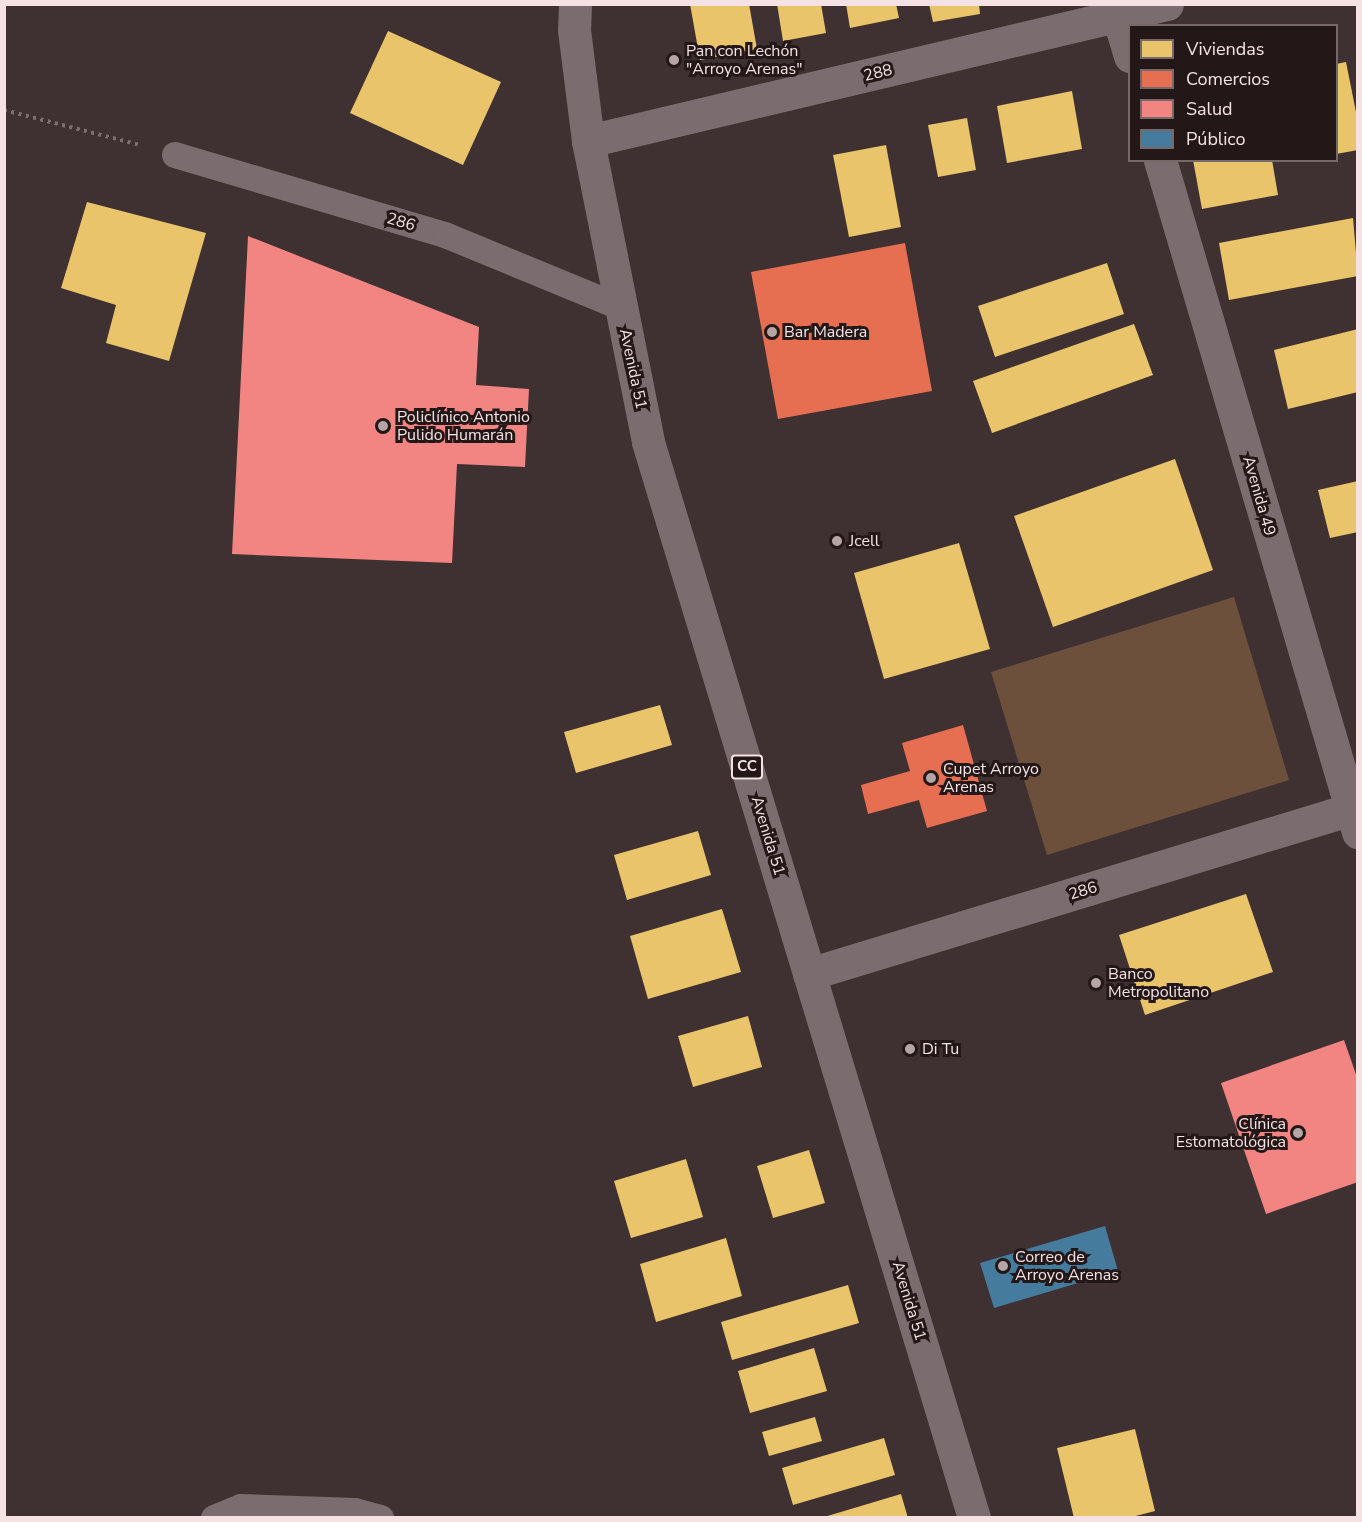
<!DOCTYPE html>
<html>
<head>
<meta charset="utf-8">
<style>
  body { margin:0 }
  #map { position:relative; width:1362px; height:1522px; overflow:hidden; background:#3f3132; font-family:"Nunito Sans",sans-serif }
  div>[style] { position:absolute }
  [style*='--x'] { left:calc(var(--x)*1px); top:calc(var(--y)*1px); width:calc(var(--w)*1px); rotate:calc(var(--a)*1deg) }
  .green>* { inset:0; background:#6d503c }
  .homes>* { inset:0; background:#e9c46a }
  .shops>* { inset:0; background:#e76f51 }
  .health>* { inset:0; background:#f28482 }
  .public>* { inset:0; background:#457b9d }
  .path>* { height:4px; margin-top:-2px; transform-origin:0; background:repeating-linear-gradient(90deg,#7c6f72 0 3px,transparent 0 7.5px) }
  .service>* { height:26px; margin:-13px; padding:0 13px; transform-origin:13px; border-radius:13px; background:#7b6c6f }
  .minor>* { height:33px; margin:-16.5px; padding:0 16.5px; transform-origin:16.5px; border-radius:16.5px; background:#7b6c6f }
  .primary>* { height:33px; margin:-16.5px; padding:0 16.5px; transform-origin:16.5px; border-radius:16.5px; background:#7b6c6f }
  .dots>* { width:16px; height:16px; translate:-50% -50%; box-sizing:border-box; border:3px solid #231718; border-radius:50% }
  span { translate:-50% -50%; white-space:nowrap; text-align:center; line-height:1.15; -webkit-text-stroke:6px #231718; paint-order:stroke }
  .shield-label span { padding:2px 4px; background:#231718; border:2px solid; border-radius:4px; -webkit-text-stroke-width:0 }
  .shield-label { font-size:15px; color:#f4e3e2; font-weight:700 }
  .poi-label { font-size:16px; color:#f4e3e2 }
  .left { translate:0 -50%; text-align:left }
  .right { translate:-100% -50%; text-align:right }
  .street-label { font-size:16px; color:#f4e3e2 }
  .frame { position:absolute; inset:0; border:6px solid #f4e3e2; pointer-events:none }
  .legend { position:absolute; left:1128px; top:24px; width:210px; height:138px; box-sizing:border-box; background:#231718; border:2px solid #776969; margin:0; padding:8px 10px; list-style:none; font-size:18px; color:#f4e3e2 }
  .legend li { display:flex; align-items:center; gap:12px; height:30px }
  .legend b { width:30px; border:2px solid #776969 }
</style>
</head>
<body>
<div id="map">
  <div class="green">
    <div style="clip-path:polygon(1234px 597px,1289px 780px,1047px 855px,991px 672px)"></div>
  </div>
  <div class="homes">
    <div style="clip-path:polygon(690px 4px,749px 4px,757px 49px,700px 60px)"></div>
    <div style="clip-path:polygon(777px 4px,821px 4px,826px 33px,783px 41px)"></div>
    <div style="clip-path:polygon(846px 4px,896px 4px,899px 18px,850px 28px)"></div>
    <div style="clip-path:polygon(929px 4px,979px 4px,980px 14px,933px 22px)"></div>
    <div style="clip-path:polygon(388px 31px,501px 82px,463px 165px,350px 113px)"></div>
    <div style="clip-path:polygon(1346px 62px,1358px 122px,1358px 150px,1336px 154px,1336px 64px)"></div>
    <div style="clip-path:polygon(1072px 91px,1082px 149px,1007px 163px,997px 106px)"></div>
    <div style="clip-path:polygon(967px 118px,976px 170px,938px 177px,928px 125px)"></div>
    <div style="clip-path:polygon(886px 145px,901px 227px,849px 237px,833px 155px)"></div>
    <div style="clip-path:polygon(1193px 160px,1272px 160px,1278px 195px,1202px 209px)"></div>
    <div style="clip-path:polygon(87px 202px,206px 233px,169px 361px,106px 343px,116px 305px,61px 288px)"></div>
    <div style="clip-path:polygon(1353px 218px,1358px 276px,1229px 300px,1219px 243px)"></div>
    <div style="clip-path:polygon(1107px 263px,1124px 314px,995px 357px,978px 306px)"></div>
    <div style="clip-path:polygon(1134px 324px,1153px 375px,992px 433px,973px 381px)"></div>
    <div style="clip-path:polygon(1358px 329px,1358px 392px,1288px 409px,1274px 350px)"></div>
    <div style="clip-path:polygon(1175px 459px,1213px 570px,1053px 627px,1014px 516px)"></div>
    <div style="clip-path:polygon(1358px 481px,1358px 532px,1330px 538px,1318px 490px)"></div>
    <div style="clip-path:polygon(959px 543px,990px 649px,884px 679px,854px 573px)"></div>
    <div style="clip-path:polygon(660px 705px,672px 745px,576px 773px,564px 732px)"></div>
    <div style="clip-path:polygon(698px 831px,711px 875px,627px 900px,614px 855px)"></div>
    <div style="clip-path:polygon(1246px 894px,1273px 972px,1145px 1015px,1119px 935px)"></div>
    <div style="clip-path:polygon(722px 909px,741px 972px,648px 999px,630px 936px)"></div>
    <div style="clip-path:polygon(748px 1016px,762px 1067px,693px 1087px,678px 1036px)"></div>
    <div style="clip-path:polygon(809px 1150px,825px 1203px,773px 1218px,757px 1166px)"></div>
    <div style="clip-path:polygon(686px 1159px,703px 1217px,631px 1238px,614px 1181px)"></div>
    <div style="clip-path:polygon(726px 1238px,742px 1296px,656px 1322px,640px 1264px)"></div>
    <div style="clip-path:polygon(848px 1285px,859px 1323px,732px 1360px,721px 1322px)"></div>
    <div style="clip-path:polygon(814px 1348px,827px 1391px,750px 1413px,738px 1371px)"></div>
    <div style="clip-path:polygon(815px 1417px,822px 1441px,769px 1456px,762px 1432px)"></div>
    <div style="clip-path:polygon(1135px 1429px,1155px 1511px,1128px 1518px,1074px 1518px,1057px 1448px)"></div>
    <div style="clip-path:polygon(884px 1438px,895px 1475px,793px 1505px,782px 1468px)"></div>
    <div style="clip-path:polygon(901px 1494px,908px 1518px,824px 1518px,824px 1517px)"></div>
  </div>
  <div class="shops">
    <div style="clip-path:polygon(905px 243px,932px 391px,778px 419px,751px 272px)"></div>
    <div style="clip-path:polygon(963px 725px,987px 811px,927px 828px,919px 800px,868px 814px,861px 785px,910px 771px,902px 743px)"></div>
  </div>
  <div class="health">
    <div style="clip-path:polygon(248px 236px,479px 327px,476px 385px,529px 389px,525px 467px,457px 464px,452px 563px,232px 554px)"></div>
    <div style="clip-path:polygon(1344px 1040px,1358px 1080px,1358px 1182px,1266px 1214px,1221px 1083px)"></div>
  </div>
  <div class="public">
    <div style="clip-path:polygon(1105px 1226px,1118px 1271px,994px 1308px,980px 1263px)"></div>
  </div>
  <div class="path">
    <div style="--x:4;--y:110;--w:140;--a:14.4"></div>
  </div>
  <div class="service">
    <div style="--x:175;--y:155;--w:282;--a:16.5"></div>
    <div style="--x:445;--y:235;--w:189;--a:22.4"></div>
    <div style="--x:214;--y:1518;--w:29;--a:-22"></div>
    <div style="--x:241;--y:1507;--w:114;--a:2"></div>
    <div style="--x:355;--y:1511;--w:27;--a:15"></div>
  </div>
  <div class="minor">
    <div style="--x:1118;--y:16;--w:42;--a:73.3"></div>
    <div style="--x:588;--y:141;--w:595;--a:-13.31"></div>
    <div style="--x:1160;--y:160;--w:701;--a:73.58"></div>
    <div style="--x:809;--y:974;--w:574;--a:-16.92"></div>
  </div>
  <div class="primary">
    <div style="--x:575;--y:4;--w:26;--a:92"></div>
    <div style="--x:574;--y:30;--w:112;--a:82.8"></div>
    <div style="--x:588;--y:141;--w:307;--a:78.7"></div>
    <div style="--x:648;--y:442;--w:1124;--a:73.14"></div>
  </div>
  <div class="dots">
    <div style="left:674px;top:60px;background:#b5a5a4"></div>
    <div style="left:772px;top:332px;background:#b5a5a4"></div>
    <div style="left:383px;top:426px;background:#b5a5a4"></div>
    <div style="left:837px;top:541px;background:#b5a5a4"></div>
    <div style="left:931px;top:778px;background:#b5a5a4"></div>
    <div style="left:1096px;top:983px;background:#b5a5a4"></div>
    <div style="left:910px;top:1049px;background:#b5a5a4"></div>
    <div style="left:1298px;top:1133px;background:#b5a5a4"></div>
    <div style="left:1003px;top:1266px;background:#b5a5a4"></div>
  </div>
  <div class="shield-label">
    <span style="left:747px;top:767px">CC</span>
  </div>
  <div class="poi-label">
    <span class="left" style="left:686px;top:60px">Pan con Lechón<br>"Arroyo Arenas"</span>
    <span class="left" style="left:784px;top:332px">Bar Madera</span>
    <span class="left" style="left:397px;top:426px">Policlínico Antonio<br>Pulido Humarán</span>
    <span class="left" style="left:849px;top:541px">Jcell</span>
    <span class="left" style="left:943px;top:778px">Cupet Arroyo<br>Arenas</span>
    <span class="left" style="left:1108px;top:983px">Banco<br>Metropolitano</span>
    <span class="left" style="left:922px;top:1049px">Di Tu</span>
    <span class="right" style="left:1286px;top:1133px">Clínica<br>Estomatológica</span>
    <span class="left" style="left:1015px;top:1266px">Correo de<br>Arroyo Arenas</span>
  </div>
  <div class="street-label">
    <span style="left:878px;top:73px;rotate:-13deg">288</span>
    <span style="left:401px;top:222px;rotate:17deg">286</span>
    <span style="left:633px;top:369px;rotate:78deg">Avenida 51</span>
    <span style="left:1259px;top:496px;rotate:74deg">Avenida 49</span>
    <span style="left:768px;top:836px;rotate:73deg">Avenida 51</span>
    <span style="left:1083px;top:891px;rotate:-17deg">286</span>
    <span style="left:909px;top:1301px;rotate:73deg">Avenida 51</span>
  </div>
  <div class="frame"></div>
  <ul class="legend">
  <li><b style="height:16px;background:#e9c46a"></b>Viviendas</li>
  <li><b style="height:16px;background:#e76f51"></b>Comercios</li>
  <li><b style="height:16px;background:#f28482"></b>Salud</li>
  <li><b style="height:16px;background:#457b9d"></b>Público</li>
  </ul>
</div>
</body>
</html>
